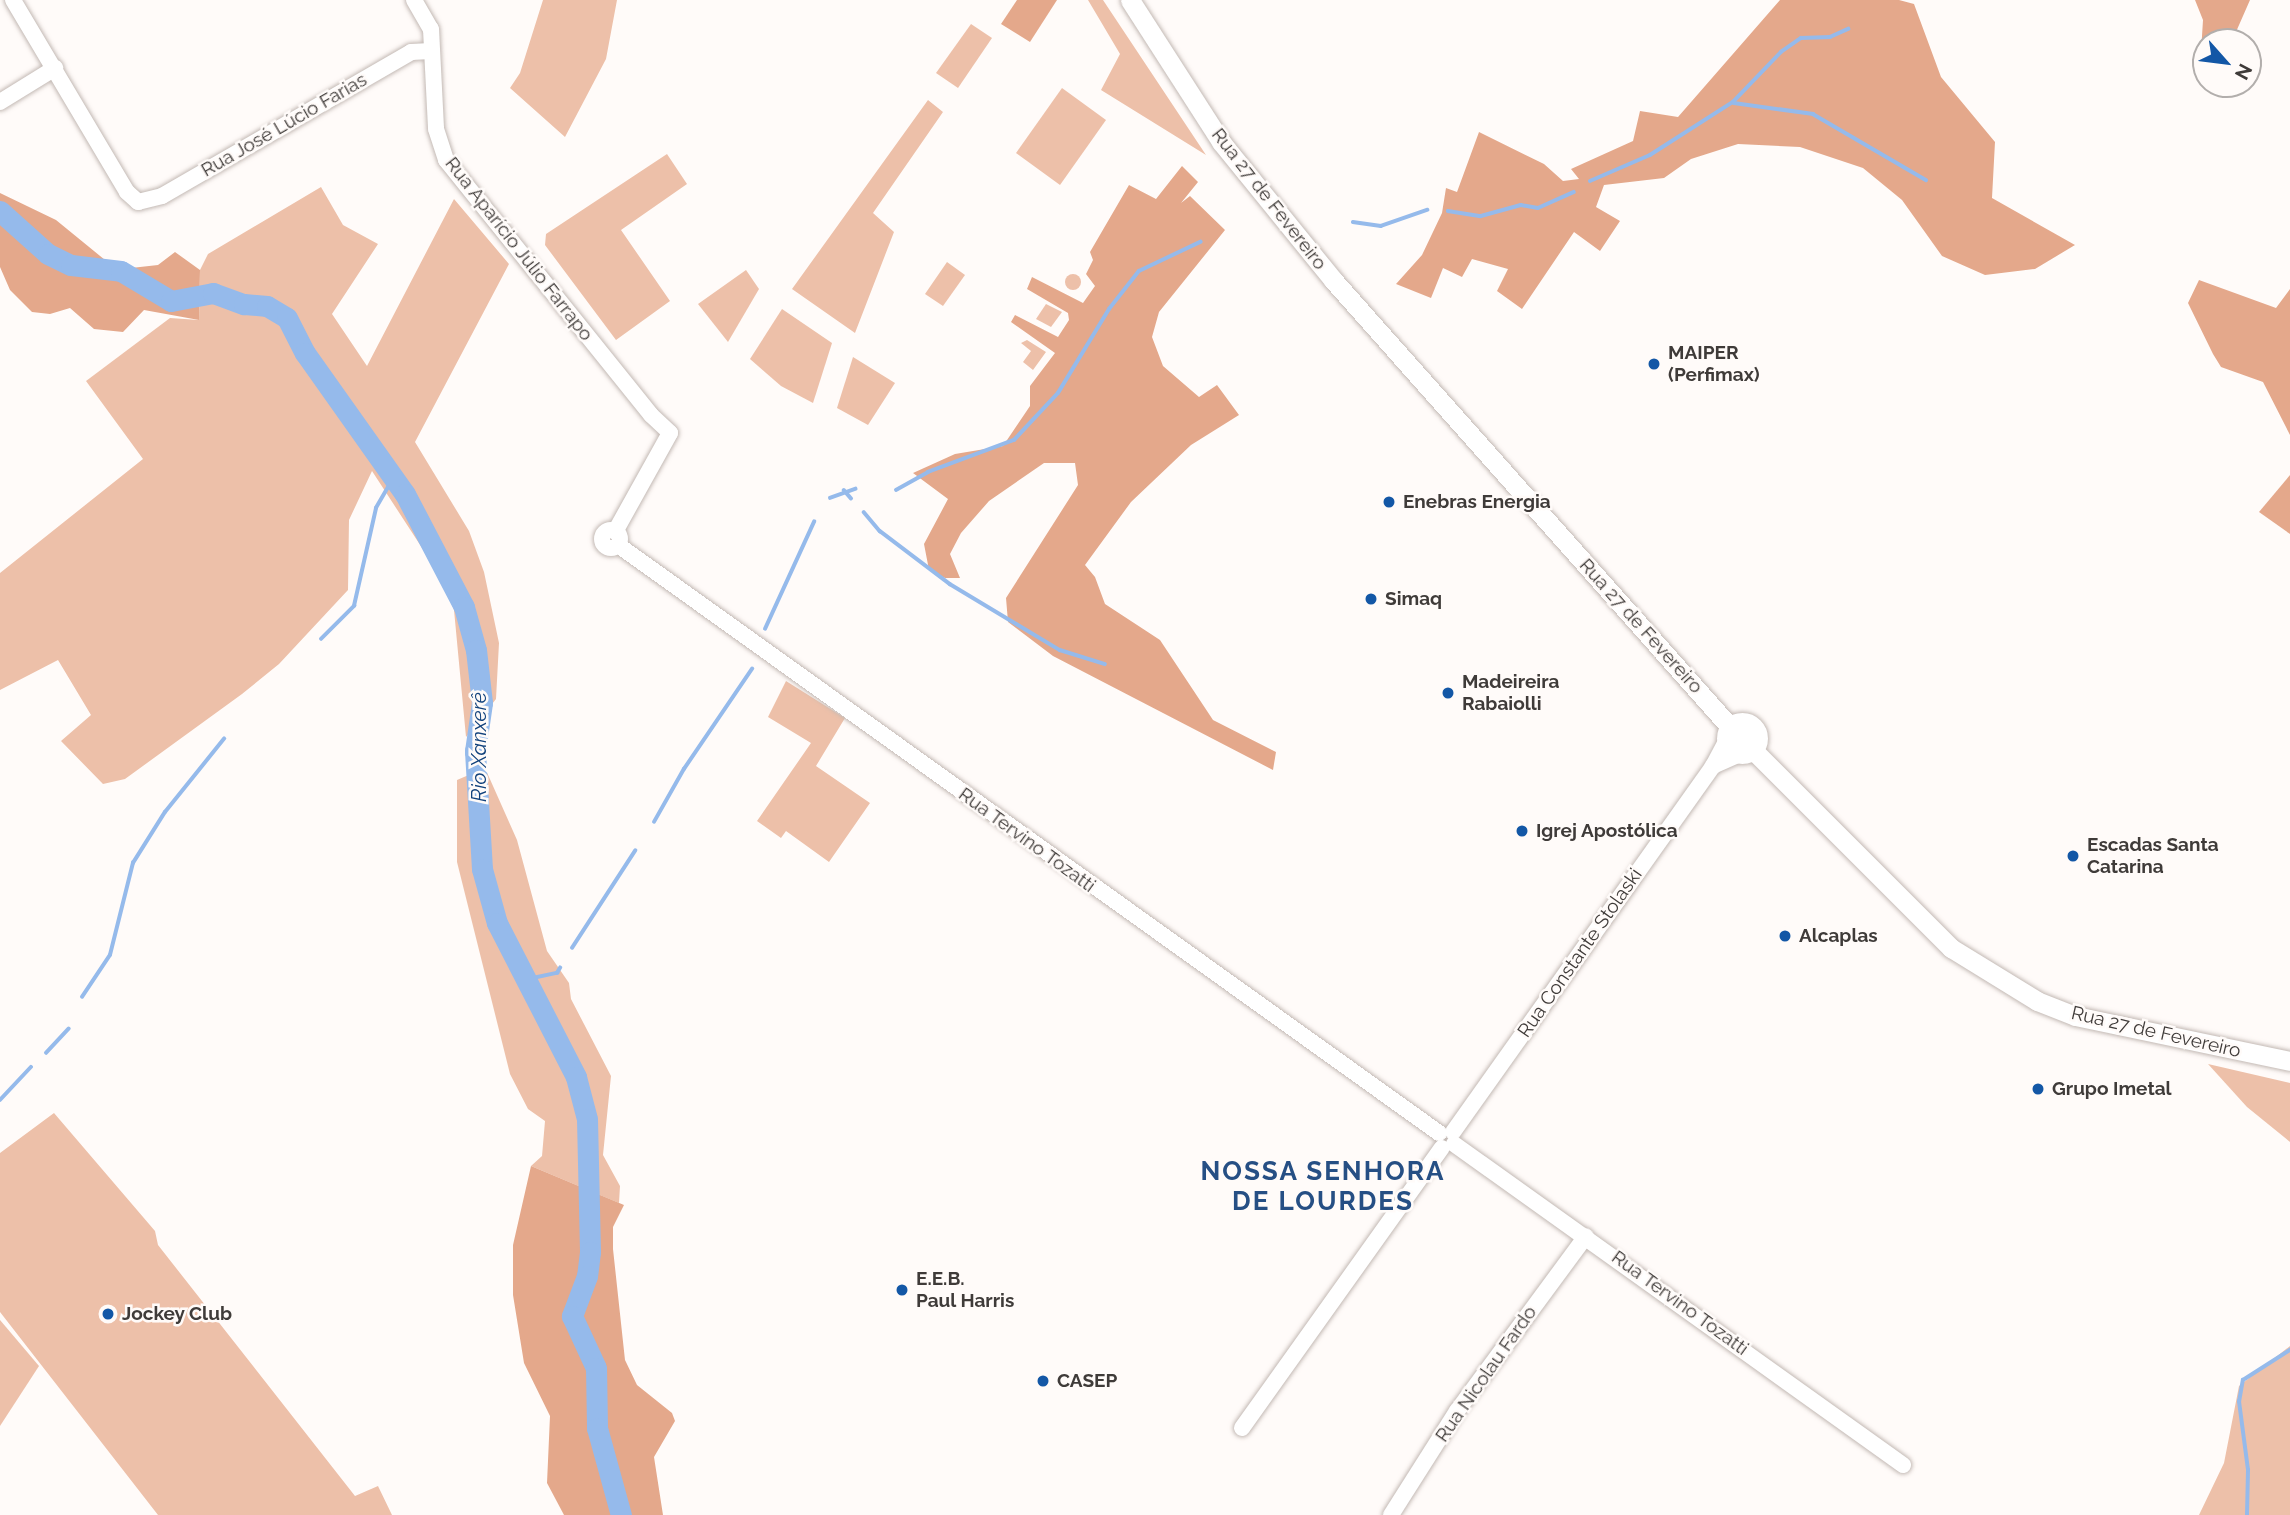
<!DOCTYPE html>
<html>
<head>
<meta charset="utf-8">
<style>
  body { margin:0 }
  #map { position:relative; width:2290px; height:1515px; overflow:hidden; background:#fffbf9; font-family:Raleway,sans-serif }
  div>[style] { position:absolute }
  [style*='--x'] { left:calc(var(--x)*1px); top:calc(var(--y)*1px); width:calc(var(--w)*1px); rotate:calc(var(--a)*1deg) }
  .green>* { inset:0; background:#edc0a9 }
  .round { border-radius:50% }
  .forest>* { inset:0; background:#e4a88b }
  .stream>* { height:3.5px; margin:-1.75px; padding:0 1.75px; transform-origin:1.75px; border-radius:1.75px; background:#95baeb }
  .river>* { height:21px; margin:-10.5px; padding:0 10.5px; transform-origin:10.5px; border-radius:10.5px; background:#95baeb }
  .roads { filter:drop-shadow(0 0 2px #c3b9b4) drop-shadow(0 0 2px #c3b9b4) }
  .minor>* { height:16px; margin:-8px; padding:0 8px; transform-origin:8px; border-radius:8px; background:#fff }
  .minor>.ring { margin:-8px; padding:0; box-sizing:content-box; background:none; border:16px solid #fff; border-radius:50% }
  .major>* { height:19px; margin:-9.5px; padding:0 9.5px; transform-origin:9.5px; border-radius:9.5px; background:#fff }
  .major>.ring { margin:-9.5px; padding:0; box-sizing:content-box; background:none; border:19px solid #fff; border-radius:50% }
  .dots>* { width:19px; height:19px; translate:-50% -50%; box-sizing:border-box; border:4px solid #fffbf9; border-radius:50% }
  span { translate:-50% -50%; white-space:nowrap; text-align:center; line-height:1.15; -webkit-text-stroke:5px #fffbf9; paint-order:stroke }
  .street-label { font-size:19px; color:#3f3b39 }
  .poi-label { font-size:19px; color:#3f3b39; font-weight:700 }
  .left { translate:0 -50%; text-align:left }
  .water-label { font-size:21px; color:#12427c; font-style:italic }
  .district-label { font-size:26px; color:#264f84; font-weight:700; letter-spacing:2px }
  .north { position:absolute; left:2192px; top:28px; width:70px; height:70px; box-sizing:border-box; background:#fffbf9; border:2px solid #b2aeac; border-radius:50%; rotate:118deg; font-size:19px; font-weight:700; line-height:28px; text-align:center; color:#3f3b39 }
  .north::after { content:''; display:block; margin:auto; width:24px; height:32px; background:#1357a6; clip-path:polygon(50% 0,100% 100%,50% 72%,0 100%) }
</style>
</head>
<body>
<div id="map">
  <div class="green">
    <div style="clip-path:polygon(543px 0,617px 0,606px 59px,565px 137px,510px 88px,520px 73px)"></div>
    <div style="clip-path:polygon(1088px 0,1103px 0,1206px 155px,1101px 90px,1120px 54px)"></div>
    <div style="clip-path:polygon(971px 24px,992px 38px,958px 88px,936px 73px)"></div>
    <div style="clip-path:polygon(1062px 88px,1106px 120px,1060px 185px,1016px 153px)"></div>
    <div style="clip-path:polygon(928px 100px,943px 112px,873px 213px,894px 232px,855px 333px,792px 289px)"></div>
    <div style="clip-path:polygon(667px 154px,687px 184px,621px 230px,670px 301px,616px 340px,545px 245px,546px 234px)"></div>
    <div style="clip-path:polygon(321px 187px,343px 225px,378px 244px,332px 314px,367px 366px,454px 199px,509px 264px,415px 442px,469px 531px,484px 572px,499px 643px,496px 699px,466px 737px,454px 610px,441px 577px,372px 471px,349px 520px,348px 590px,279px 664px,242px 694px,125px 779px,103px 784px,61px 741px,91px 715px,58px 660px,0 690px,0 573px,143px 459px,86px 381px,170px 318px,199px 320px,200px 270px,208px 254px)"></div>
    <div style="clip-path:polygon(947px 262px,965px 275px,943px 306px,925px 294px)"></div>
    <div style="clip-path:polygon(746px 270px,759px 289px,728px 342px,698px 304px)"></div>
    <div class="round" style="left:1065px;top:274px;width:16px;height:16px"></div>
    <div style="clip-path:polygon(1046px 304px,1062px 312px,1051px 327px,1036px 319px)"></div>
    <div style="clip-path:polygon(782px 309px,832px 343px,813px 403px,781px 386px,750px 359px)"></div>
    <div style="clip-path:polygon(1027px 340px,1046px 352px,1033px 370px,1023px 362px,1031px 351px,1021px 343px)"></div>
    <div style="clip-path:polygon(853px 357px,895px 383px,868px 425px,837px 408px)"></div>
    <div style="clip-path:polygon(786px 681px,845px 718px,816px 766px,870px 803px,829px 862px,786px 831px,781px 838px,757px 821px,811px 743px,768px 717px)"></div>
    <div style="clip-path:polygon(485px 768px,517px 840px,547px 951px,569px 983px,571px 999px,611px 1076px,603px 1155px,620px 1186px,619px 1203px,531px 1166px,542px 1156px,545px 1121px,528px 1109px,510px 1074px,457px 862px,457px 780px)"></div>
    <div style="clip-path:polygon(2208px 1064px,2290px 1083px,2290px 1142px,2247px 1107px)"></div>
    <div style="clip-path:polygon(54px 1113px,155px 1231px,158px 1245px,355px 1496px,378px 1486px,392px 1515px,158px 1515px,0 1312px,0 1153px)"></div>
    <div style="clip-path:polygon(0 1320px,39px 1366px,0 1426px)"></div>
    <div style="clip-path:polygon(2290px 1346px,2290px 1515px,2199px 1515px,2224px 1463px,2239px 1386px)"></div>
  </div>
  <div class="forest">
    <div style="clip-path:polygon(1017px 0,1057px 0,1030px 42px,1001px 24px)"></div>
    <div style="clip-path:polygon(1780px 0,1899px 0,1914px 4px,1941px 77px,1995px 142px,1992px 198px,2075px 245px,2035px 269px,1985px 275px,1942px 256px,1902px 200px,1863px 168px,1800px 147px,1738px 144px,1691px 159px,1664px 178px,1604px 185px,1596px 207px,1620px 221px,1600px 251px,1574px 232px,1522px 309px,1497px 291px,1508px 269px,1472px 259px,1462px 277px,1443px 268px,1431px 298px,1396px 284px,1422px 255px,1442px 213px,1446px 188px,1457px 192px,1479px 132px,1544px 164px,1563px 181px,1579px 179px,1571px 169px,1633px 141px,1640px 111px,1678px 117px)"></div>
    <div style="clip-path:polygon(2195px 0,2250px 0,2232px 41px,2206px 42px,2206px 63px,2200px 68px,2203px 20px)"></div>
    <div style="clip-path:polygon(1182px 166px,1198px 182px,1181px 203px,1190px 196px,1225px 230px,1159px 312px,1152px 337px,1163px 366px,1199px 397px,1217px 385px,1239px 415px,1191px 445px,1131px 502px,1085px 565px,1095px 577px,1105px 604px,1160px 640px,1213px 720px,1276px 752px,1273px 770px,1053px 656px,1008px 622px,1006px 598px,1078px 485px,1075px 463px,1044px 463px,989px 501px,961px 533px,950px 554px,960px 578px,945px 578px,929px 570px,924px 544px,948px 499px,913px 473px,955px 454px,1003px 446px,1030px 406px,1030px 386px,1055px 353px,1011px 322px,1015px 315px,1058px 337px,1069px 320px,1068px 313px,1027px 289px,1032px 277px,1083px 303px,1095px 286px,1086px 274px,1093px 260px,1090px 252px,1129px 185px,1156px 199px)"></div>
    <div style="clip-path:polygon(0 193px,56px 220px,105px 260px,131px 268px,158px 265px,175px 252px,200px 270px,199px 320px,144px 310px,123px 332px,94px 329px,70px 308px,50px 314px,32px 312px,10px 290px,0 267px)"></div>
    <div style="clip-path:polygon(2199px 280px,2276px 308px,2290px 289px,2290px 435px,2263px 382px,2221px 367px,2213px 354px,2188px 303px)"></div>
    <div style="clip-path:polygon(2290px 475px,2290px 534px,2259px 512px)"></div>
    <div style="clip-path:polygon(531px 1166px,624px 1205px,613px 1227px,613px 1249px,625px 1360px,637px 1385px,672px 1413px,675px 1421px,654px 1457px,663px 1515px,564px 1515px,547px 1483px,550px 1416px,524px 1363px,513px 1295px,513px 1245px)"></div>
  </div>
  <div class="stream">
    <div style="--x:1734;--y:103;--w:80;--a:7.9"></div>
    <div style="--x:1813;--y:114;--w:131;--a:30.3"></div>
    <div style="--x:1590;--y:181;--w:65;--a:-23.4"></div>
    <div style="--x:1650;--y:155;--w:98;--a:-32.6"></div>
    <div style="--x:1733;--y:102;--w:69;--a:-46.2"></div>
    <div style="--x:1781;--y:52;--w:24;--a:-35"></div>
    <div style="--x:1801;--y:38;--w:29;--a:-2"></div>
    <div style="--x:1830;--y:37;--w:20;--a:-24"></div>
    <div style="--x:1448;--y:211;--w:33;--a:9"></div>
    <div style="--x:1481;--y:216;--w:41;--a:-15.4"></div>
    <div style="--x:1521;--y:205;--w:17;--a:10"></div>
    <div style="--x:1538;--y:208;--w:39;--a:-24"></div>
    <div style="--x:1353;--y:222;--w:28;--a:8"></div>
    <div style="--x:1381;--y:226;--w:49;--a:-19.2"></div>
    <div style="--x:844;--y:490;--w:11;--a:49"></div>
    <div style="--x:896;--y:490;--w:37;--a:-29"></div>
    <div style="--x:928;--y:472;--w:92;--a:-20.4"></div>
    <div style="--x:1014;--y:440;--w:64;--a:-46.9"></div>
    <div style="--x:1058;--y:393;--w:98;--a:-58.7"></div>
    <div style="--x:1109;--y:309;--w:48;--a:-51.7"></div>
    <div style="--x:1139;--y:271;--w:68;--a:-25.4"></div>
    <div style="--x:830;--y:498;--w:27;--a:-20"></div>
    <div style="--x:864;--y:512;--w:25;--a:50"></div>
    <div style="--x:880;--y:531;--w:88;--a:37.1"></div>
    <div style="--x:950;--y:584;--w:128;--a:31"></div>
    <div style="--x:1060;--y:650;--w:47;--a:17.3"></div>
    <div style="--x:765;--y:629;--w:118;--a:-65.4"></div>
    <div style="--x:321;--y:639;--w:47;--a:-45"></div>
    <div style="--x:354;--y:606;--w:100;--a:-77.3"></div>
    <div style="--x:376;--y:508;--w:34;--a:-60"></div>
    <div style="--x:654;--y:822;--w:61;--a:-60.5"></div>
    <div style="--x:684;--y:769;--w:121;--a:-55.8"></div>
    <div style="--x:572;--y:948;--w:116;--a:-57"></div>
    <div style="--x:528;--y:979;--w:30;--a:-12"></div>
    <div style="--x:557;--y:973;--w:6;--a:-59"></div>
    <div style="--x:82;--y:997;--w:50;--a:-56.3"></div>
    <div style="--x:110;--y:955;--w:95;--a:-76"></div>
    <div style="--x:133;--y:863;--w:60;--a:-57.9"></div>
    <div style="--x:165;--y:812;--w:94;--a:-51.1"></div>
    <div style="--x:46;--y:1053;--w:33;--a:-47"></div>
    <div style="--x:0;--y:1100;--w:45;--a:-46.8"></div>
    <div style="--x:2247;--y:1515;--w:45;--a:-88.7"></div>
    <div style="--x:2248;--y:1470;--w:69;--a:-97.5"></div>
    <div style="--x:2239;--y:1402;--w:22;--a:-80"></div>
    <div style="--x:2243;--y:1380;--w:56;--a:-32.6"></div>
  </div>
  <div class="river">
    <div style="--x:0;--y:211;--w:64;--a:41.9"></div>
    <div style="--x:48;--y:254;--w:25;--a:26"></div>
    <div style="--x:71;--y:265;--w:50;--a:6.8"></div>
    <div style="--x:121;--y:271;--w:58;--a:31"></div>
    <div style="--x:171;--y:301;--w:43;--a:-10.8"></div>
    <div style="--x:213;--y:293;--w:33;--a:20"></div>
    <div style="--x:244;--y:304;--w:23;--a:5"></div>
    <div style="--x:267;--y:306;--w:23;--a:31"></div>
    <div style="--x:287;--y:318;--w:39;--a:63"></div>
    <div style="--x:305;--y:353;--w:173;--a:54.7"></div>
    <div style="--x:405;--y:494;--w:127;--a:62.4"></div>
    <div style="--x:464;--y:607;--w:45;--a:74.4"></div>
    <div style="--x:476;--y:650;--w:53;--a:83.5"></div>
    <div style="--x:482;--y:703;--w:49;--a:98.3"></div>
    <div style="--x:475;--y:751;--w:118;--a:86.6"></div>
    <div style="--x:482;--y:869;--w:56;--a:74.5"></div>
    <div style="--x:497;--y:923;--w:173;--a:62.8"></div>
    <div style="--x:576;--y:1077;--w:43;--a:75.3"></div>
    <div style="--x:587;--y:1119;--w:133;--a:88.7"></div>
    <div style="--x:590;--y:1252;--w:24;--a:97"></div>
    <div style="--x:587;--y:1276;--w:43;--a:110.6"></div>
    <div style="--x:572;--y:1316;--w:57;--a:65.2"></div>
    <div style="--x:596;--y:1368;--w:60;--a:89"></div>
    <div style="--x:597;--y:1428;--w:90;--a:74.6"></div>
  </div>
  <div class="roads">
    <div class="minor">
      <div style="--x:13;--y:0;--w:223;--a:59.3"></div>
      <div style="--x:127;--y:192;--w:15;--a:42"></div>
      <div style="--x:138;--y:202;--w:25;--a:-14"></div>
      <div style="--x:162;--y:196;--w:288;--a:-30"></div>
      <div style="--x:411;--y:52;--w:20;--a:-3"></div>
      <div style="--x:414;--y:0;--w:34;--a:60"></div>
      <div style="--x:431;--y:29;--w:100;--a:87.1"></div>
      <div style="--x:436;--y:129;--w:33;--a:72"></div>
      <div style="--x:446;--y:160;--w:327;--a:51.2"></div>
      <div style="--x:651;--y:415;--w:26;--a:43"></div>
      <div style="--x:670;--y:433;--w:113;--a:119.1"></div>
      <div style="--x:0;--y:102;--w:65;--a:-31.7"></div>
      <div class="ring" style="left:602px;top:530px;width:2px;height:2px"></div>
      <div style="--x:618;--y:545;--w:1010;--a:35.61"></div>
      <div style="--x:1713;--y:766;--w:27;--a:-62"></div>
      <div style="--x:1453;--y:1132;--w:449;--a:-54.6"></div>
      <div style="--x:1713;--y:766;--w:32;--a:-24"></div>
      <div style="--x:1454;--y:1144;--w:552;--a:35.56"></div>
      <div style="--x:1242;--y:1428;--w:344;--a:-54.5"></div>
      <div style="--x:1391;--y:1515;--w:123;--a:-57.6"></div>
      <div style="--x:1457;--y:1411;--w:217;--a:-53.6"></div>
    </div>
    <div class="major">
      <div style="--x:1130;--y:0;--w:169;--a:57.3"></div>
      <div style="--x:1221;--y:142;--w:178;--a:50.9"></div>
      <div style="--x:1333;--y:280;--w:598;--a:48.39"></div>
      <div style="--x:1730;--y:727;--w:313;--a:45"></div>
      <div style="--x:1951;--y:948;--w:101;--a:31.6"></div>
      <div style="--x:2037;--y:1001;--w:41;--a:21.5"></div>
      <div style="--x:2075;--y:1016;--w:220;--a:11.8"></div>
      <div class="ring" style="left:1726px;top:722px;width:13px;height:13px"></div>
    </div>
  </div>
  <div class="dots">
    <div style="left:1654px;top:364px;background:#1357a6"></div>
    <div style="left:1389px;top:502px;background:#1357a6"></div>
    <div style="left:1371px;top:599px;background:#1357a6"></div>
    <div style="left:1448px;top:693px;background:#1357a6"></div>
    <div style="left:1522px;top:831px;background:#1357a6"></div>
    <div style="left:2073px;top:856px;background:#1357a6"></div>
    <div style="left:1785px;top:936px;background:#1357a6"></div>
    <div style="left:2038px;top:1089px;background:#1357a6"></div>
    <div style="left:902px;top:1290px;background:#1357a6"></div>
    <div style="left:108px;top:1314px;background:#1357a6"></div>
    <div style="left:1043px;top:1381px;background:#1357a6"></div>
  </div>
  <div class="street-label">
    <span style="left:284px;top:125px;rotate:-30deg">Rua José Lúcio Farias</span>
    <span style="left:1269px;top:199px;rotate:52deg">Rua 27 de Fevereiro</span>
    <span style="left:519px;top:249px;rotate:52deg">Rua Aparício Júlio Farrapo</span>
    <span style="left:1641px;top:626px;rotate:48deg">Rua 27 de Fevereiro</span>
    <span style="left:1027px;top:840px;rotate:36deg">Rua Tervino Tozatti</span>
    <span style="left:1580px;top:953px;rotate:-55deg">Rua Constante Stolaski</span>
    <span style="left:2156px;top:1032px;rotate:13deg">Rua 27 de Fevereiro</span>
    <span style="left:1680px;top:1303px;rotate:36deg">Rua Tervino Tozatti</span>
    <span style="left:1486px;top:1374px;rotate:-55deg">Rua Nicolau Fardo</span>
  </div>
  <div class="poi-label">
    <span class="left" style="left:1668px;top:364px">MAIPER<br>(Perfimax)</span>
    <span class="left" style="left:1403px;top:502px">Enebras Energia</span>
    <span class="left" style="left:1385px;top:599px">Simaq</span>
    <span class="left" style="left:1462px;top:693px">Madeireira<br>Rabaiolli</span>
    <span class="left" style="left:1536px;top:831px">Igrej Apostólica</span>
    <span class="left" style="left:2087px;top:856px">Escadas Santa<br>Catarina</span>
    <span class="left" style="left:1799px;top:936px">Alcaplas</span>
    <span class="left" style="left:2052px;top:1089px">Grupo Imetal</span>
    <span class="left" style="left:916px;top:1290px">E.E.B.<br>Paul Harris</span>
    <span class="left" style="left:122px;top:1314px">Jockey Club</span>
    <span class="left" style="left:1057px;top:1381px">CASEP</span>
  </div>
  <div class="water-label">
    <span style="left:479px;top:747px;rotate:-90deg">Rio Xanxerê</span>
  </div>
  <div class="district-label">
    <span style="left:1323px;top:1187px">NOSSA SENHORA<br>DE LOURDES</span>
  </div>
  <div class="north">N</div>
</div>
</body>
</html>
